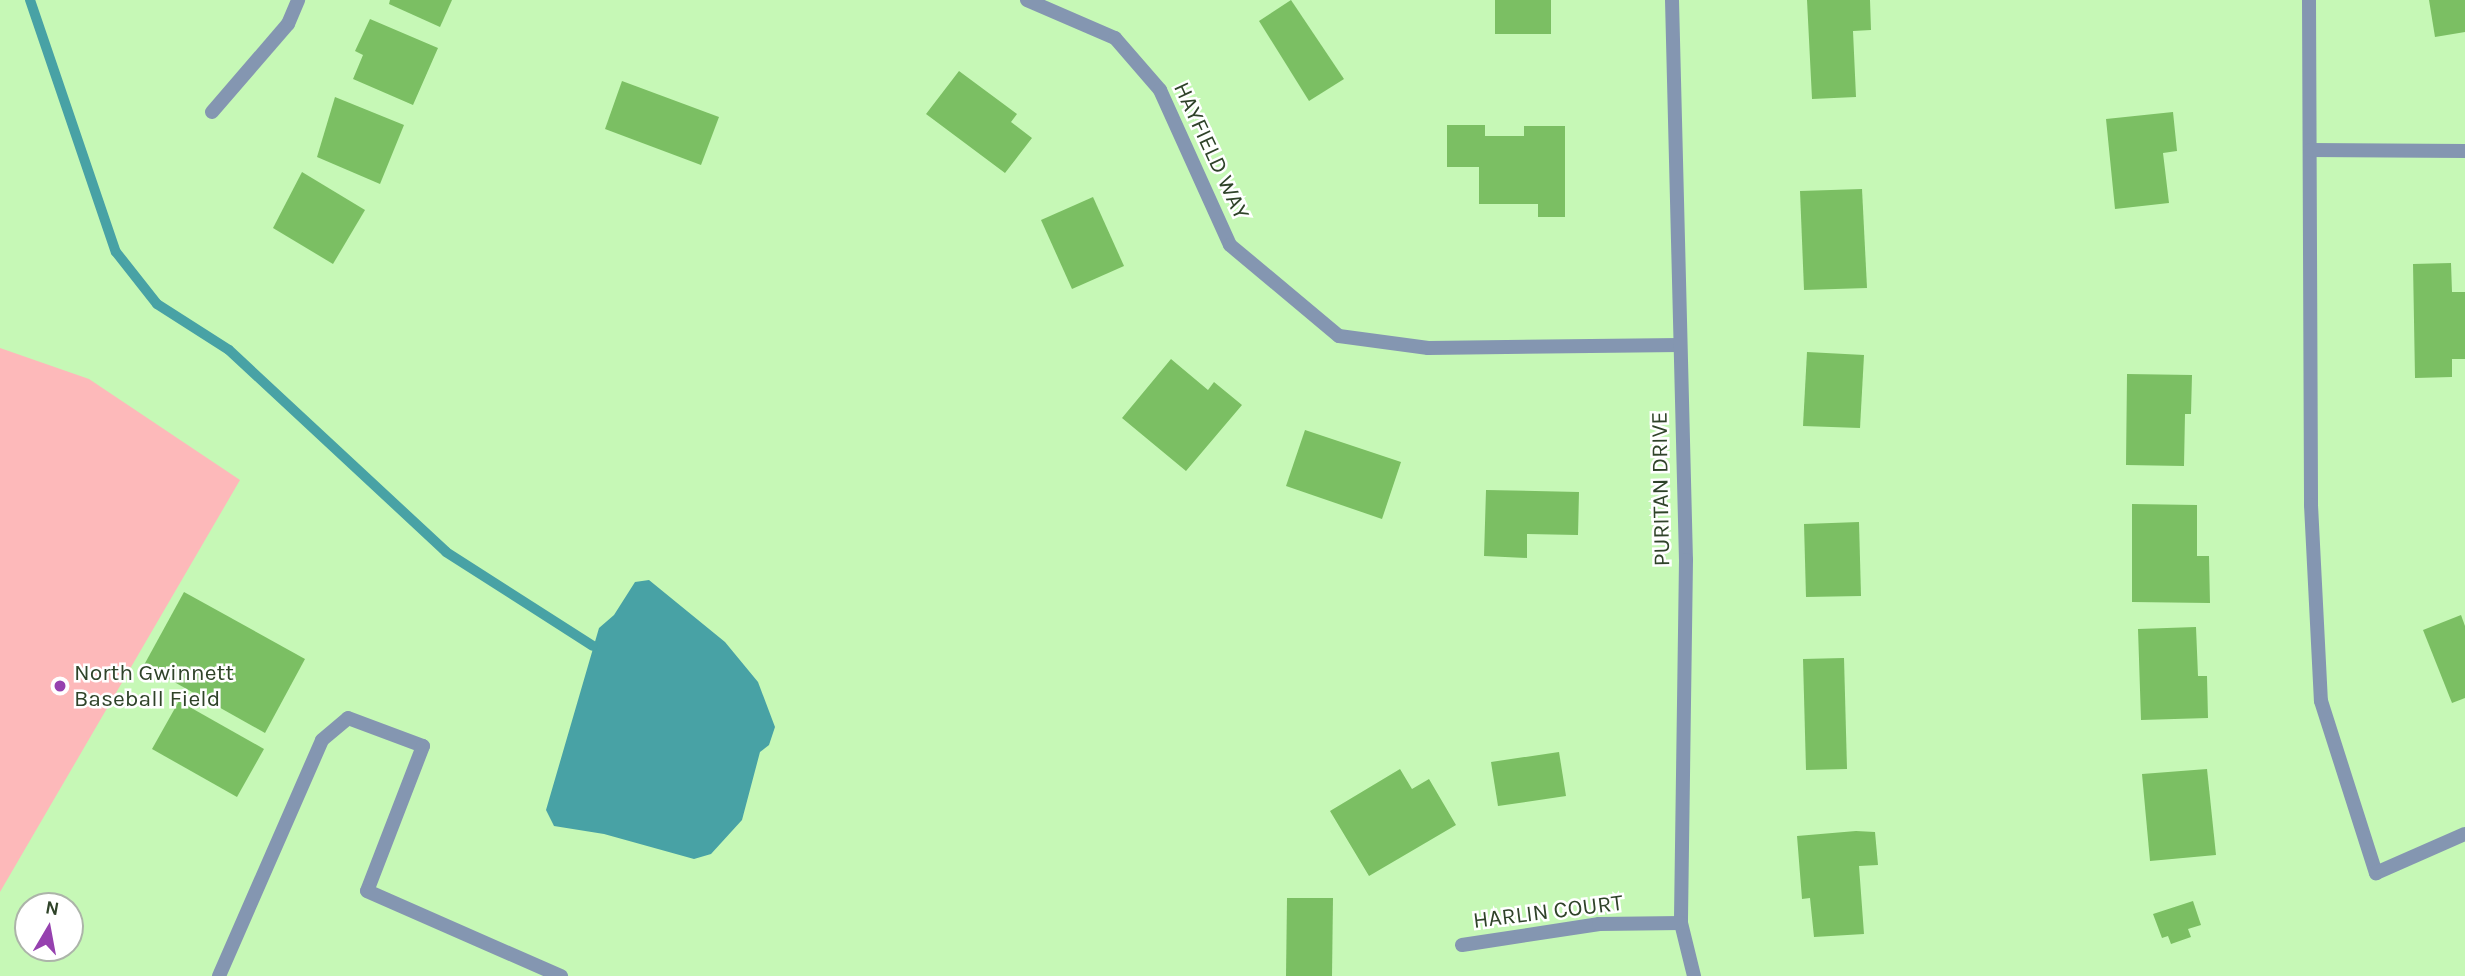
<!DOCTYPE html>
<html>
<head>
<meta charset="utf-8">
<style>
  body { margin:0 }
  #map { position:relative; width:2465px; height:976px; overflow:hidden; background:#c6f8b6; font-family:Karla,sans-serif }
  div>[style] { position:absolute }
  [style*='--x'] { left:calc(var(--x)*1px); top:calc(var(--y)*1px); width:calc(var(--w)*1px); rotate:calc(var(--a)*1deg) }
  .green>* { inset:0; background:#fdb9ba }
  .water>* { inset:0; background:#48a2a5 }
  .stream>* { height:10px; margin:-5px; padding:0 5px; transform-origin:5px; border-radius:5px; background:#48a2a5 }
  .building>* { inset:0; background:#7bbf63 }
  .service>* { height:14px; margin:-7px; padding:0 7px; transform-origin:7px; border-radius:7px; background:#8496b1 }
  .minor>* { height:14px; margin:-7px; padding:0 7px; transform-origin:7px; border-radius:7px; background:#8496b1 }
  .dots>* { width:19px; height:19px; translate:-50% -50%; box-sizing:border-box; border:4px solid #fff; border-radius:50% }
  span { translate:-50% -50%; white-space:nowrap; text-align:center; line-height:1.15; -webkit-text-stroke:5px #fff; paint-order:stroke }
  .street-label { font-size:23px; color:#2f4329 }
  .poi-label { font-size:23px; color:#2f4329 }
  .left { translate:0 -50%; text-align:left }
  .north { position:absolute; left:14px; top:892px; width:70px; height:70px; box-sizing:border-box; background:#fff; border:2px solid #acb4a9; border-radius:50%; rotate:10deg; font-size:19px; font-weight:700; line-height:28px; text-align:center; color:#2f4329 }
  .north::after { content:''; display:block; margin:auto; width:24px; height:32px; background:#9641af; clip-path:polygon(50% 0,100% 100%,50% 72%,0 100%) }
</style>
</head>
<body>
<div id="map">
  <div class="green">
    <div style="clip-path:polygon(0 348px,89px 379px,240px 480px,0 892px)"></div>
  </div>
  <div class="water">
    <div style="clip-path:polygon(649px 580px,725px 642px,758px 682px,775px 727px,769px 745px,760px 752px,742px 820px,711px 854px,694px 859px,604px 834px,554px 826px,546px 810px,599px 628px,614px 615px,635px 582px)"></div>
  </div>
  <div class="stream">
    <div style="--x:30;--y:0;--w:266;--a:71.2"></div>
    <div style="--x:116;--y:252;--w:66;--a:51.7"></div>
    <div style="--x:157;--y:304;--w:85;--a:32.6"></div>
    <div style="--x:229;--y:350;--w:296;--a:42.9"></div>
    <div style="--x:446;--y:552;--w:174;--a:32.6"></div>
  </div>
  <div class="building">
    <div style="clip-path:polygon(390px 0,452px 0,440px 27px,389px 4px)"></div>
    <div style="clip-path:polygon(1291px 0,1344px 79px,1309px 101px,1259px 21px)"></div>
    <div style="clip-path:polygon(1495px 0,1551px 0,1551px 34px,1495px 34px)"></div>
    <div style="clip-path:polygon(1807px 0,1870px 0,1871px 30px,1853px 31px,1856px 97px,1812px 99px)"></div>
    <div style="clip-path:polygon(2429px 0,2465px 0,2465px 32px,2435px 37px)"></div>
    <div style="clip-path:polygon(370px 19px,438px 48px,413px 105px,353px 79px,363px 55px,355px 51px)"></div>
    <div style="clip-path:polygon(959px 71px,1017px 114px,1011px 122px,1032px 138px,1005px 173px,926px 114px)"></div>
    <div style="clip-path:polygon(622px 81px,719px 117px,701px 165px,605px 129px)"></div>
    <div style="clip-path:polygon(335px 97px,404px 125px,380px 184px,317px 157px)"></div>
    <div style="clip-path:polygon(2173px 112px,2177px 151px,2163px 153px,2169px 203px,2115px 209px,2106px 119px)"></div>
    <div style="clip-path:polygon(1447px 125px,1485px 125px,1485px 136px,1524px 136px,1524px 126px,1565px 126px,1565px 217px,1538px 217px,1538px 204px,1479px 204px,1479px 167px,1447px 167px)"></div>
    <div style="clip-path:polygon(302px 172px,365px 210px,333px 264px,273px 228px)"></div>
    <div style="clip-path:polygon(1862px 189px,1867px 288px,1804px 290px,1800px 191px)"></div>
    <div style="clip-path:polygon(1093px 197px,1124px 266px,1072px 289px,1041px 220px)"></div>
    <div style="clip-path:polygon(2451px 263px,2452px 292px,2465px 292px,2465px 359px,2452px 359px,2452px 377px,2415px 378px,2413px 264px)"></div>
    <div style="clip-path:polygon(1807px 352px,1864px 355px,1860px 428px,1803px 426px)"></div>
    <div style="clip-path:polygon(1171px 359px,1208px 390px,1214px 382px,1242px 405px,1186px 471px,1122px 418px)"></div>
    <div style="clip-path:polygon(2127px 374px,2192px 375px,2191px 414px,2185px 414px,2184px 466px,2126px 465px)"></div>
    <div style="clip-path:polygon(1305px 430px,1401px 462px,1382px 519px,1286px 486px)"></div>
    <div style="clip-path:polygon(1486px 490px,1579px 492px,1578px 535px,1527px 534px,1527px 558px,1484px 556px)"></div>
    <div style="clip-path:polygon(2132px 504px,2197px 505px,2197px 556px,2209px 556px,2210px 603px,2132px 602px)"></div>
    <div style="clip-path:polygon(1859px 522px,1861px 596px,1806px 597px,1804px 524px)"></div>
    <div style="clip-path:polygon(184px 592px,305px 659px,265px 733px,144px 665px)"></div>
    <div style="clip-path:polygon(2461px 615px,2465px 626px,2465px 698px,2452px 703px,2423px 630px)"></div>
    <div style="clip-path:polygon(2196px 627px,2198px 676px,2207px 676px,2208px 718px,2141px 720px,2138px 629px)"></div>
    <div style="clip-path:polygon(1844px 658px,1847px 769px,1806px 770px,1803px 659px)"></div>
    <div style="clip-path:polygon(179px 701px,264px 749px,237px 797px,152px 749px)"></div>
    <div style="clip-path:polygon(1559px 752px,1566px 796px,1498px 806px,1491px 762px)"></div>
    <div style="clip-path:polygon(1400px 769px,1412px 789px,1429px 779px,1456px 825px,1369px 876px,1330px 811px)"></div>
    <div style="clip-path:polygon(2207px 769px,2216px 855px,2150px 861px,2142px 774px)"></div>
    <div style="clip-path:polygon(1856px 831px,1875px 832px,1878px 865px,1859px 866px,1864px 934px,1814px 937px,1810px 898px,1802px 899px,1797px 836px)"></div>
    <div style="clip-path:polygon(1287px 898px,1333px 898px,1332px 976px,1286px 976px)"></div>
    <div style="clip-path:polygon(2193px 901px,2201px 925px,2188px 929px,2191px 937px,2171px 944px,2168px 936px,2162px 938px,2153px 914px)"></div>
  </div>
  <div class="service">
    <div style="--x:219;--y:976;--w:257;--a:-66.4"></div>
    <div style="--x:322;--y:740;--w:34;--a:-40"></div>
    <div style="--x:348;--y:718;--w:80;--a:20.5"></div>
    <div style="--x:423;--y:746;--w:155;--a:111.1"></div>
    <div style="--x:367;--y:891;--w:212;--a:23.7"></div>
  </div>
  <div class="minor">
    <div style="--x:1027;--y:0;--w:96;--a:23.4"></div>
    <div style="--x:1115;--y:38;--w:69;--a:49.1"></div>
    <div style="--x:1160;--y:90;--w:170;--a:65.7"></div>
    <div style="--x:1230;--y:245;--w:142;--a:39.9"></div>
    <div style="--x:1339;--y:336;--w:90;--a:7.7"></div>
    <div style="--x:1428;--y:348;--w:252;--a:-0.7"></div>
    <div style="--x:1672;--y:0;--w:560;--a:88.57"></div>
    <div style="--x:1686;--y:560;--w:363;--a:90.8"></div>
    <div style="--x:1681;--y:923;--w:55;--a:76.2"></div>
    <div style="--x:2309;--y:0;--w:505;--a:89.77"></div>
    <div style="--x:2311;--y:505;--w:196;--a:87.1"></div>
    <div style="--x:2321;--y:701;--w:181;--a:72.3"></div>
    <div style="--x:2376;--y:873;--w:97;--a:-23.7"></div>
    <div style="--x:212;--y:112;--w:116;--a:-49.2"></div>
    <div style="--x:288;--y:24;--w:26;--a:-67"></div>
    <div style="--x:2310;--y:150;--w:155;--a:0.4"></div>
    <div style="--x:1462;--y:945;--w:139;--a:-8.7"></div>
    <div style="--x:1599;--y:924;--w:82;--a:-0.7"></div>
  </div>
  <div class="dots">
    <div style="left:60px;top:686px;background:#9641af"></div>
  </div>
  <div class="street-label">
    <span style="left:1211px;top:151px;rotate:65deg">HAYFIELD WAY</span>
    <span style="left:1661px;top:489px;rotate:-91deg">PURITAN DRIVE</span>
    <span style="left:1548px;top:912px;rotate:-7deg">HARLIN COURT</span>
  </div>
  <div class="poi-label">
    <span class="left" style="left:74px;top:686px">North Gwinnett<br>Baseball Field</span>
  </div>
  <div class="north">N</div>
</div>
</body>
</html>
